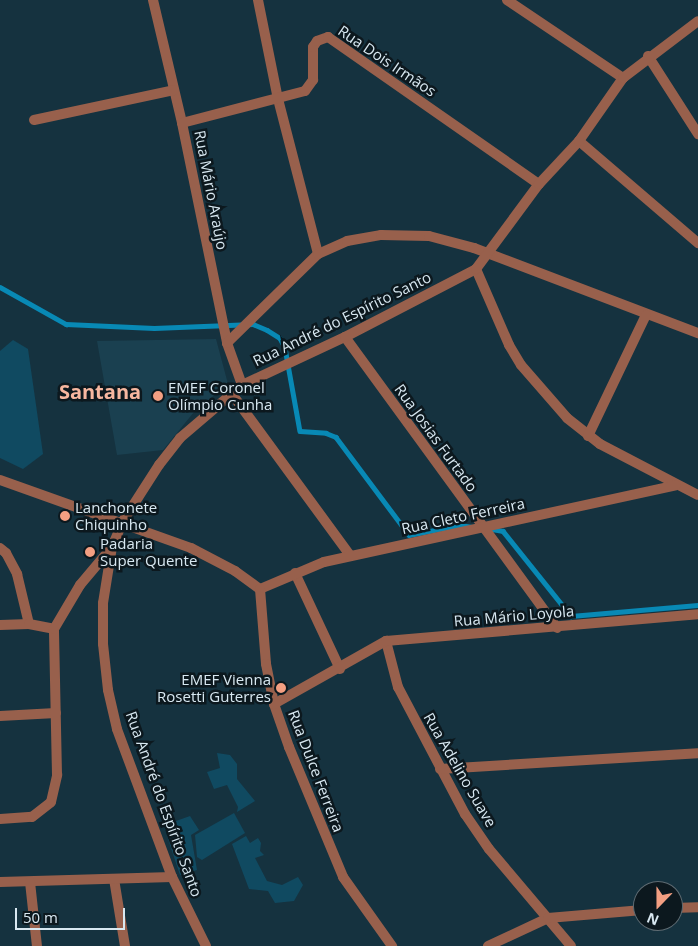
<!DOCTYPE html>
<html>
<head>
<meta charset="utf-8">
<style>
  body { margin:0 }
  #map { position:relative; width:698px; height:946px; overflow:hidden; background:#15323f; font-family:"Open Sans",sans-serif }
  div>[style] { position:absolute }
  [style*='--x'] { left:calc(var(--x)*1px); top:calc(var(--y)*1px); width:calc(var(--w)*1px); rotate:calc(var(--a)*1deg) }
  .built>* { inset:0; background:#1a4050 }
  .green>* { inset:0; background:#104a61 }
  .stream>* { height:4.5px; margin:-2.25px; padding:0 2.25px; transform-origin:2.25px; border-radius:2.25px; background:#0889b5 }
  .minor>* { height:10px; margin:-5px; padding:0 5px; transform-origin:5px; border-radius:5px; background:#98604c }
  .dots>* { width:14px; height:14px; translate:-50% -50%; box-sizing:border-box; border:2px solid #0c181e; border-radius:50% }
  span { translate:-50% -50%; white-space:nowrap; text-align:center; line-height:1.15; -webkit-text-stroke:5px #0c181e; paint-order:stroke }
  .street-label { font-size:15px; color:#d8e8f1 }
  .poi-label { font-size:15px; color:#d8e8f1 }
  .left { translate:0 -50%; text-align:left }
  .right { translate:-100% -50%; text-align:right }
  .district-label { font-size:20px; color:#f6b7a0; font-weight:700 }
  .north { position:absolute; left:633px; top:881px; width:50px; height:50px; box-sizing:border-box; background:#0c181e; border:1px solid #5e6b72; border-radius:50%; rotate:202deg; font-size:14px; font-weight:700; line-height:20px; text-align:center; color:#d8e8f1 }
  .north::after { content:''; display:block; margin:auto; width:18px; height:22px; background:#f39f82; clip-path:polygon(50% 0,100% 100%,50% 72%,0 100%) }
  .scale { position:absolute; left:15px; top:908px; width:110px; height:22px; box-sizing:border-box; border:2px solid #d8e8f1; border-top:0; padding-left:6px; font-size:15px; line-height:18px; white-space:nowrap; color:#d8e8f1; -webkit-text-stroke:4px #0c181e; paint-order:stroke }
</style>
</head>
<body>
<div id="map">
  <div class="built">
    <div style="clip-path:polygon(216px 339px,228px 384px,194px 412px,163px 450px,117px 455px,97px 341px)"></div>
  </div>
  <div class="green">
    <div style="clip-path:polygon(13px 340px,28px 349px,43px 454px,23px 469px,0 458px,0 351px)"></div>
    <div style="clip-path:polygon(217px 753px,230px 755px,237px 764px,237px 779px,255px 801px,237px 812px,238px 807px,227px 785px,214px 789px,207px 772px,220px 768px)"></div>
    <div style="clip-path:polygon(234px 813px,245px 833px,202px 860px,197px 857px,195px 835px)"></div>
    <div style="clip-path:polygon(164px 816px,176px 821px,190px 816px,199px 830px,191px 835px,197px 870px,180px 875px,162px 821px)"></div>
    <div style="clip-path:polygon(246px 836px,250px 843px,258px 838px,261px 843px,260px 851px,264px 855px,255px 858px,267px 881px,282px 885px,298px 877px,303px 885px,294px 901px,275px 903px,268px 891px,249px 889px,232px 844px)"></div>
  </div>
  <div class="stream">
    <div style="--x:0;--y:287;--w:76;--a:29.3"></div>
    <div style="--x:66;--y:324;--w:88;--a:2.6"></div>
    <div style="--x:154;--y:328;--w:99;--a:-2.3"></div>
    <div style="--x:253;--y:324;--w:15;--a:23"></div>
    <div style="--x:267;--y:330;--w:15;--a:32"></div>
    <div style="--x:280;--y:338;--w:11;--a:63"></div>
    <div style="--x:285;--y:348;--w:84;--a:79.8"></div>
    <div style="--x:300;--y:431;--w:26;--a:4"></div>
    <div style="--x:326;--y:433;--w:11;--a:22"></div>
    <div style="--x:336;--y:437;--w:122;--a:53.3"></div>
    <div style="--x:409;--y:535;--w:52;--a:-11.1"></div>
    <div style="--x:460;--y:525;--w:12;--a:9"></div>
    <div style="--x:492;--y:529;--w:11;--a:10"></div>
    <div style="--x:503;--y:531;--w:109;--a:51.3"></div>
    <div style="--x:571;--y:616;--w:127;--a:-5"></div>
  </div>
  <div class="minor">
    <div style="--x:153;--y:0;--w:126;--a:76.7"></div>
    <div style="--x:182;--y:123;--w:225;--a:78.4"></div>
    <div style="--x:227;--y:343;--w:45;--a:70.3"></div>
    <div style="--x:258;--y:0;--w:101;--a:78.6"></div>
    <div style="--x:278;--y:99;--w:160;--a:75.5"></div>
    <div style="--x:507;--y:0;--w:140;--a:33.9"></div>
    <div style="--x:648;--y:56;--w:93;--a:57.3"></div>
    <div style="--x:34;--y:120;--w:143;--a:-12.1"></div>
    <div style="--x:182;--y:123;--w:127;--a:-14.6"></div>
    <div style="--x:305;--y:91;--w:14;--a:-54"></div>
    <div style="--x:313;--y:80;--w:33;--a:-90"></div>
    <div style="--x:313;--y:47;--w:7;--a:-56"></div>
    <div style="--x:317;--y:41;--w:12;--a:-20"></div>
    <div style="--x:328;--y:37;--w:257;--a:34.9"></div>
    <div style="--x:579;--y:141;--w:157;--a:40.6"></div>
    <div style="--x:476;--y:269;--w:83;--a:66.5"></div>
    <div style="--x:509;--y:345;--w:23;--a:59"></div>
    <div style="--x:521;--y:365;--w:70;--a:49"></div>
    <div style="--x:567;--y:418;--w:42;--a:38.2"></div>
    <div style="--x:600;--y:444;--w:110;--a:27.5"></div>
    <div style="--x:345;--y:337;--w:360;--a:53.9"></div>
    <div style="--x:227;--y:343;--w:127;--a:-44.4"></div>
    <div style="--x:318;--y:254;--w:32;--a:-24"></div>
    <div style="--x:347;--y:241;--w:35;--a:-10"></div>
    <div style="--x:381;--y:235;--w:48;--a:1.2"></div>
    <div style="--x:429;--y:236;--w:47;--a:14.9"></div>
    <div style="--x:474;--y:248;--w:240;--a:20.8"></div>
    <div style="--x:232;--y:394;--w:200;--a:53.8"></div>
    <div style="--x:588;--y:436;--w:134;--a:-64.4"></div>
    <div style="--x:0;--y:480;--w:203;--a:19.6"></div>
    <div style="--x:191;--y:548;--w:50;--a:27.6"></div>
    <div style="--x:235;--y:571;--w:31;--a:36"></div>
    <div style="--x:0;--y:548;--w:8;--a:40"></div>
    <div style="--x:6;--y:553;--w:24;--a:62"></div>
    <div style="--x:17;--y:574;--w:51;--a:76.5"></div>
    <div style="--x:295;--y:573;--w:106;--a:64.9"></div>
    <div style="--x:260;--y:589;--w:69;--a:-22.9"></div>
    <div style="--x:324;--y:562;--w:360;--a:-12.3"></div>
    <div style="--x:260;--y:589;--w:75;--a:85.4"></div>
    <div style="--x:266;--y:664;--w:41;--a:78.7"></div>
    <div style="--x:274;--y:704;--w:46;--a:70.8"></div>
    <div style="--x:289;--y:747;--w:141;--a:67.4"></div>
    <div style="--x:343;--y:877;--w:85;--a:54.6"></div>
    <div style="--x:0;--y:625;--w:29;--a:-2"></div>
    <div style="--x:29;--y:624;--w:25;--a:11"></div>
    <div style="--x:386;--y:641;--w:48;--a:75.4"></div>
    <div style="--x:398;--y:687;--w:144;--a:62.2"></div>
    <div style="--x:465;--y:814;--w:42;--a:55.6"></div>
    <div style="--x:489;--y:849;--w:127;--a:49.8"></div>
    <div style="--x:274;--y:704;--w:129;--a:-29.4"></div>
    <div style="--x:386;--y:641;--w:313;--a:-4.9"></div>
    <div style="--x:0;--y:716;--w:56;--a:-3.1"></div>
    <div style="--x:440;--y:769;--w:258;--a:-3.5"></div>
    <div style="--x:0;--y:819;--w:32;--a:-4"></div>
    <div style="--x:32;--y:817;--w:24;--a:-38"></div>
    <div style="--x:51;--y:802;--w:28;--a:-77"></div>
    <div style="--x:57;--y:775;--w:146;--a:-91.2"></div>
    <div style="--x:54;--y:629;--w:51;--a:-59.4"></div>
    <div style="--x:80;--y:585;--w:50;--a:-49.9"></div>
    <div style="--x:114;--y:879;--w:68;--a:80.7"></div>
    <div style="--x:0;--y:882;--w:172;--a:-1.7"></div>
    <div style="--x:30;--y:882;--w:64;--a:83.8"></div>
    <div style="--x:673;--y:908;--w:25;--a:-2"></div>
    <div style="--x:206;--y:946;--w:77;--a:-116.2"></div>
    <div style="--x:172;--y:877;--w:158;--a:-110.4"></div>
    <div style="--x:117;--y:729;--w:40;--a:-103"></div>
    <div style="--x:108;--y:690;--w:46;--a:-96.2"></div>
    <div style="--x:103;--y:644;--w:41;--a:-90"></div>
    <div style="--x:103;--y:603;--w:57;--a:-80.9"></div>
    <div style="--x:112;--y:547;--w:28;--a:-67"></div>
    <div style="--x:123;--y:521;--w:67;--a:-57.3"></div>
    <div style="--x:159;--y:465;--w:34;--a:-52"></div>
    <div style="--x:180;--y:438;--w:82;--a:-40.5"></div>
    <div style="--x:242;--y:385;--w:114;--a:-25"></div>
    <div style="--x:345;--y:337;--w:148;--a:-27.4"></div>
    <div style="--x:476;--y:269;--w:106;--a:-53.5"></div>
    <div style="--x:539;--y:184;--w:59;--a:-47.1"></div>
    <div style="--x:579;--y:141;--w:77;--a:-55.1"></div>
    <div style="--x:623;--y:78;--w:94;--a:-37.2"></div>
    <div style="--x:488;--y:946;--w:66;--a:-25"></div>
    <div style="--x:548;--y:918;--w:95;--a:-4.8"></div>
  </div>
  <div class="dots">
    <div style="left:158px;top:396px;background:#f39f82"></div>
    <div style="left:65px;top:516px;background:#f39f82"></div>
    <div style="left:90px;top:552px;background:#f39f82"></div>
    <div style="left:281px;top:688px;background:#f39f82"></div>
  </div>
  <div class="street-label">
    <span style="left:387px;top:61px;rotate:34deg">Rua Dois Irmãos</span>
    <span style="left:211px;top:190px;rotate:79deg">Rua Mário Araújo</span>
    <span style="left:342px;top:319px;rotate:-26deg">Rua André do Espírito Santo</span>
    <span style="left:436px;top:438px;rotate:54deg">Rua Josias Furtado</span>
    <span style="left:463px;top:516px;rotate:-12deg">Rua Cleto Ferreira</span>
    <span style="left:514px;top:616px;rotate:-5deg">Rua Mário Loyola</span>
    <span style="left:460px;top:770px;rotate:60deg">Rua Adelino Suave</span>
    <span style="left:316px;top:771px;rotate:69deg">Rua Dulce Ferreira</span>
    <span style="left:164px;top:804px;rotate:70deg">Rua André do Espírito Santo</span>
  </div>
  <div class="poi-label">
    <span class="left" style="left:168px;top:396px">EMEF Coronel<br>Olímpio Cunha</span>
    <span class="left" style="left:75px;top:516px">Lanchonete<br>Chiquinho</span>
    <span class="left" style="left:100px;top:552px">Padaria<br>Super Quente</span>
    <span class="right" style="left:271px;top:688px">EMEF Vienna<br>Rosetti Guterres</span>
  </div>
  <div class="district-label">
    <span style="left:100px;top:391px">Santana</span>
  </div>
  <div class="north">N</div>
  <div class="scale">50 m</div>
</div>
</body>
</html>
